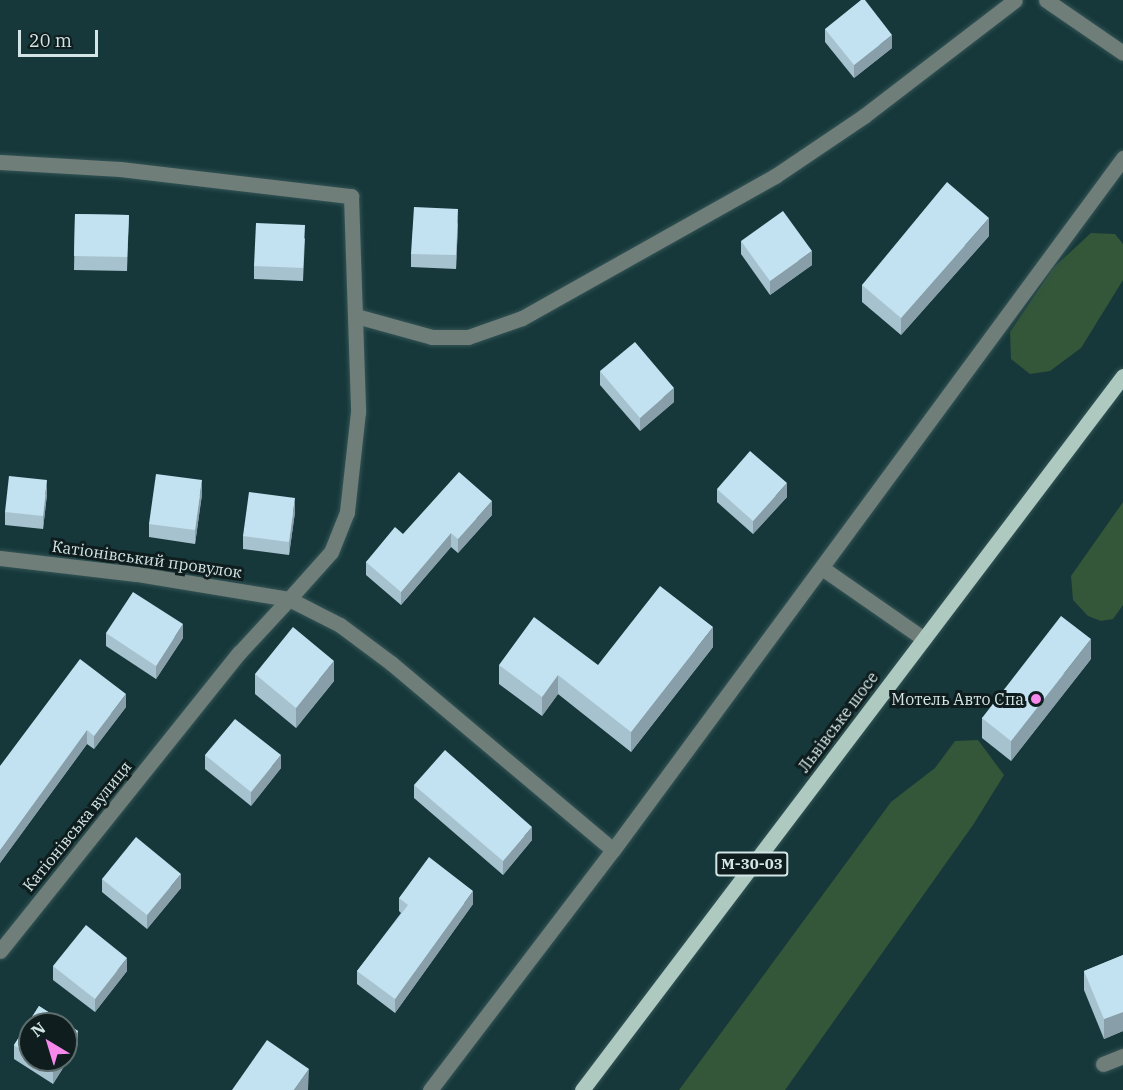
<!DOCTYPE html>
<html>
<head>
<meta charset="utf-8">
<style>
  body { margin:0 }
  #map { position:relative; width:1123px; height:1090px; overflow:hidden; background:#16383a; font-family:"IBM Plex Serif",serif }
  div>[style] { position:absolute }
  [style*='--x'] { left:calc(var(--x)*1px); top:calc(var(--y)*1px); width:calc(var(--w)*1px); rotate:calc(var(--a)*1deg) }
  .green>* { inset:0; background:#345739 }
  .roads { filter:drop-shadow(0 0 2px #345456) drop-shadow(0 0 2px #345456) }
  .minor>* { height:15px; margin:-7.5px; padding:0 7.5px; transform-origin:7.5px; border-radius:7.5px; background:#707e79 }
  .major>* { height:15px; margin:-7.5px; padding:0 7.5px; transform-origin:7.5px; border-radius:7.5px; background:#adc9c0 }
  .wall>* { inset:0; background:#a7c2cf }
  .shaded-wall>* { inset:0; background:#889ea9 }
  .building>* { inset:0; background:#c2e2f1 }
  .dots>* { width:16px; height:16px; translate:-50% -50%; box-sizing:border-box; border:3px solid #0f1d1e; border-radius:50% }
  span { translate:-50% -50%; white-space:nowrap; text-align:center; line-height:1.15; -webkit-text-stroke:6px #0f1d1e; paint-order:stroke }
  .shield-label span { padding:2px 4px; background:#0f1d1e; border:2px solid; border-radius:4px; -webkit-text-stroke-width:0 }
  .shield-label { font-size:15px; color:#d3e5e6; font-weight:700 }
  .street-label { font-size:16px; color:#d3e5e6 }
  .poi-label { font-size:16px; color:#d3e5e6 }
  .right { translate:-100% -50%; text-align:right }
  .north { position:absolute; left:18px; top:1012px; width:60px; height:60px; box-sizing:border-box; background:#0f1d1e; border:2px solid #5d6d6e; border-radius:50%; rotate:322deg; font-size:16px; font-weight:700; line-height:24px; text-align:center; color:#d3e5e6 }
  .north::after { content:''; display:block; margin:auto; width:21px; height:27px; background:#f788ec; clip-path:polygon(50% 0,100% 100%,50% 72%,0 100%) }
  .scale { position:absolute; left:18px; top:30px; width:80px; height:27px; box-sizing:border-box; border:3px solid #d3e5e6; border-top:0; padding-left:8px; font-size:18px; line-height:21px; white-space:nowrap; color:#d3e5e6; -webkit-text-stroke:4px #0f1d1e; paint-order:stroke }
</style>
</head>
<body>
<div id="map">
  <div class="green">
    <div style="clip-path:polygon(1091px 233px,1115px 234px,1123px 244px,1123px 280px,1081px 348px,1050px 371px,1030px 374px,1011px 359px,1010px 332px,1053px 268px)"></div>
    <div style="clip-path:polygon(1123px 502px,1123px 605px,1113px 619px,1101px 621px,1088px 616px,1073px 600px,1071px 576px)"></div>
    <div style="clip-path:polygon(978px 740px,1004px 775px,973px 825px,785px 1090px,679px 1090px,891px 802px,935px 768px,955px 741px)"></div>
  </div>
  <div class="roads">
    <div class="minor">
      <div style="--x:1046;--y:0;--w:93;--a:34.5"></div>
      <div style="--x:0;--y:162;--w:120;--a:3.3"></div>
      <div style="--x:120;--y:169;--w:233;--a:6.7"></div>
      <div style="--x:351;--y:196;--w:216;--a:88.1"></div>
      <div style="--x:358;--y:412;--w:101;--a:96.3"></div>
      <div style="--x:347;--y:512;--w:43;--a:111.8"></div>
      <div style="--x:331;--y:552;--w:63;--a:131.8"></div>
      <div style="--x:289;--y:599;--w:155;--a:-170.7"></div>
      <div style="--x:136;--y:574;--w:137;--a:-173.3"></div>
      <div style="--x:356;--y:316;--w:79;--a:15.4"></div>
      <div style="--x:432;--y:337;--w:36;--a:0"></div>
      <div style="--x:468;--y:337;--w:57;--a:-19.4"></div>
      <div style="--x:522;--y:318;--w:290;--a:-29.3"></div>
      <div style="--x:775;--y:176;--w:107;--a:-34"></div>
      <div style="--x:864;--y:116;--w:190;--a:-37.5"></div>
      <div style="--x:822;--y:568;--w:124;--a:34.8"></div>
      <div style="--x:0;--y:951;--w:382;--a:-51.3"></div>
      <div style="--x:239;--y:653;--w:74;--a:-47.2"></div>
      <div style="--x:289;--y:599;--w:57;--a:27"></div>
      <div style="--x:340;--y:625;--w:64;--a:36.7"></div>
      <div style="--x:391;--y:663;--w:290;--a:40.1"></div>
      <div style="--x:1103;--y:1064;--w:22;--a:-22"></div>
      <div style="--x:430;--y:1090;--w:302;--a:-52.7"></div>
      <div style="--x:613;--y:850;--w:860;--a:-53.61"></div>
    </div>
    <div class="major">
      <div style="--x:582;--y:1090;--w:896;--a:-52.85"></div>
    </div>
  </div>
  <div class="wall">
    <div style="clip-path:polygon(825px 29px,892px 48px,854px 78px,825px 42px)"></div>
    <div style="clip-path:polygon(75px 214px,129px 215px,127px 271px,74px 270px)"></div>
    <div style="clip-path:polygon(458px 223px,456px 269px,411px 267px,411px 254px)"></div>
    <div style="clip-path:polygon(989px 236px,901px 335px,862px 302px,862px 285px)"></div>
    <div style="clip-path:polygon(305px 238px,303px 281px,254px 279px,254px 266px)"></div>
    <div style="clip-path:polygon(741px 241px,812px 265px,770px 295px,741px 254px)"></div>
    <div style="clip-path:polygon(600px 371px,674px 402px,640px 431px,600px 385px)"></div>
    <div style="clip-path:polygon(717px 489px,787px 497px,753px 534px,717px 502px)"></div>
    <div style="clip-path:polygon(47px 494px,43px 529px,5px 525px,5px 512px)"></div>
    <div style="clip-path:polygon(202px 494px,195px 544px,149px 537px,149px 524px)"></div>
    <div style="clip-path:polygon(295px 512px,289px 555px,243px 549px,243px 536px)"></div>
    <div style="clip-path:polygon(492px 515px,458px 553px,451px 547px,401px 605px,366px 575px,366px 562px,403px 534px)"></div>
    <div style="clip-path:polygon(106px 633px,183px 638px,156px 679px,106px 646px)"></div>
    <div style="clip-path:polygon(713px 647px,631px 752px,558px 694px,542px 716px,499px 684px,499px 665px,598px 665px)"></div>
    <div style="clip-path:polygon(1091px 659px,1011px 761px,982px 738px,982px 718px)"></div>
    <div style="clip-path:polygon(255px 674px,334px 681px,296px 728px,255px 694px)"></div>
    <div style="clip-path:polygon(126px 707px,94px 749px,87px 744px,0 863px,0 766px)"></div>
    <div style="clip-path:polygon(205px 755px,281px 768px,251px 806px,205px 769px)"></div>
    <div style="clip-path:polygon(414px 785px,532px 840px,503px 875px,414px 798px)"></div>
    <div style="clip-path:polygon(102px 879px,181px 888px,147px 929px,102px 892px)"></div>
    <div style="clip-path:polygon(399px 898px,473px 904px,395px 1013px,357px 984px,357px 971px,401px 913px,399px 911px)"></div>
    <div style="clip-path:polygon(1123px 955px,1123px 1031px,1104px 1039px,1084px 990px,1084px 971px)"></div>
    <div style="clip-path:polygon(53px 966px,127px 971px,95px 1012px,53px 980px)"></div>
    <div style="clip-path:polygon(evenodd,39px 1006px,78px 1031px,78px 1044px,53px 1084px,14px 1059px,14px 1045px,39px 1006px,30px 1024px,66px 1024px,66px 1060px,30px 1060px,30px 1024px)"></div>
  </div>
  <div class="shaded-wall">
    <div style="clip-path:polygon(892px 35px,892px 48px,854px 78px,854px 65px)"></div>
    <div style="clip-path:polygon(458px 209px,458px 223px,456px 269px,456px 255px)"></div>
    <div style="clip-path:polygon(989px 218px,989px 236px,901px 335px,901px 318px)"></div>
    <div style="clip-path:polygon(812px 251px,812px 265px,770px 295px,770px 281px)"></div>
    <div style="clip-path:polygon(674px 388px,674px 402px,640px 431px,640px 418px)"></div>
    <div style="clip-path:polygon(47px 480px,47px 494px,43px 529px,43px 516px)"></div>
    <div style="clip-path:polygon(202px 480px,202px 494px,195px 544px,195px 530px)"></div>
    <div style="clip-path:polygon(787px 483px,787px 497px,753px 534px,753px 521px)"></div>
    <div style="clip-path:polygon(295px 498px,295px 512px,289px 555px,289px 542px)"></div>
    <div style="clip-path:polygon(492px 501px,492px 515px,458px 553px,458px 539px)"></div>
    <div style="clip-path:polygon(451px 533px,451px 547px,401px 605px,401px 592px)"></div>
    <div style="clip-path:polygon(183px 624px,183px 638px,156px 679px,156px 666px)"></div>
    <div style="clip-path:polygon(713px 627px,713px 647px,631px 752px,631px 732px)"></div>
    <div style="clip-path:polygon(1091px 639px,1091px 659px,1011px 761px,1011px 741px)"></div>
    <div style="clip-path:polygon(334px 661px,334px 681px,296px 728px,296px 708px)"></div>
    <div style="clip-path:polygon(558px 675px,558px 694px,542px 716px,542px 697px)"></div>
    <div style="clip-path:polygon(126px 694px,126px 707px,94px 749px,94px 736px)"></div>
    <div style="clip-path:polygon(87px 730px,87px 744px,0 863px,0 850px)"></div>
    <div style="clip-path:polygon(281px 755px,281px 768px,251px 806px,251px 792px)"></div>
    <div style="clip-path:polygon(532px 827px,532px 840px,503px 875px,503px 861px)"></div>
    <div style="clip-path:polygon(181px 874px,181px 888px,147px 929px,147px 915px)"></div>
    <div style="clip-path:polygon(473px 891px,473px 904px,395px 1013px,395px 999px)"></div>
    <div style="clip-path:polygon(127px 958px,127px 971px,95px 1012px,95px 999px)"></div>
    <div style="clip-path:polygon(1123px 1012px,1123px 1031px,1104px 1039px,1104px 1019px)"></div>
    <div style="clip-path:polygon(78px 1031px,78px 1044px,53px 1084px,53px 1070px,59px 1060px,66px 1060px,66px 1050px)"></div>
    <div style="clip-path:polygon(309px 1069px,308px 1090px,294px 1090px)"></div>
  </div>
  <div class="building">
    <div style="clip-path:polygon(861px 0,865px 0,892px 35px,854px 65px,825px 29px)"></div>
    <div style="clip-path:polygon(947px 182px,989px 218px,901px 318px,862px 285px)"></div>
    <div style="clip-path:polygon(414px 207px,458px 209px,456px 255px,411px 254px)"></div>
    <div style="clip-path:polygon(783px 211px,812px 251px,770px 281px,741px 241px)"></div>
    <div style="clip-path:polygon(75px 214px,129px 215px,127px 257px,74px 256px)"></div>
    <div style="clip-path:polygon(256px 223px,305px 225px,303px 268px,254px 266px)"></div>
    <div style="clip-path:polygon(635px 342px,674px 388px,640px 418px,600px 371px)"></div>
    <div style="clip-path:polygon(750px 451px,787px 483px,753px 521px,717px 489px)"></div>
    <div style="clip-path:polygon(459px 472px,492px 501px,458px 539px,451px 533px,401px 592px,366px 562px,395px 527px,403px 534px)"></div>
    <div style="clip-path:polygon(156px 474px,202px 480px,195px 530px,149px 524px)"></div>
    <div style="clip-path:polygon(9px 476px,47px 480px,43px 516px,5px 512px)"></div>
    <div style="clip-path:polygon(249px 492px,295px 498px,289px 542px,243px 536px)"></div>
    <div style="clip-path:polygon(660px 586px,713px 627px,631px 732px,558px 675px,542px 697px,499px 665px,534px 617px,598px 665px)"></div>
    <div style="clip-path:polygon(133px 592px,183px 624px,156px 666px,106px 633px)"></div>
    <div style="clip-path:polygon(1061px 616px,1091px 639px,1011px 741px,982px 718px)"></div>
    <div style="clip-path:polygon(293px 627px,334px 661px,296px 708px,255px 674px)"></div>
    <div style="clip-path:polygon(80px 659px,126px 694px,94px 736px,87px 730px,0 850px,0 766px)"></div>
    <div style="clip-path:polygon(235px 719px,281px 755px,251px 792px,205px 755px)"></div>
    <div style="clip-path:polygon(445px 750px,532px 827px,503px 861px,414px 785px)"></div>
    <div style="clip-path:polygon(136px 837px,181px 874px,147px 915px,102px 879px)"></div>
    <div style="clip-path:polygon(429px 857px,473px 891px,395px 999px,357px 971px,408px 905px,399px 898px)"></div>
    <div style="clip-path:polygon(86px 925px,127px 958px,95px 999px,53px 966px)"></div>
    <div style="clip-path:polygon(1123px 955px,1123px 1012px,1104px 1019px,1084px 971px)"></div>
    <div style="clip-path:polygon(39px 1006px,78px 1031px,66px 1050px,66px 1024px,30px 1024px,30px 1056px,14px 1045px)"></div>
    <div style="clip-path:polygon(267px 1040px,309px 1069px,294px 1090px,232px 1090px)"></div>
    <div style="clip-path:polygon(37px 1060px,59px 1060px,53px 1070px)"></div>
  </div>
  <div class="dots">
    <div style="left:1036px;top:699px;background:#f788ec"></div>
  </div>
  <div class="shield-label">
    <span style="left:752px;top:864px">М-30-03</span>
  </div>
  <div class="street-label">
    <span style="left:147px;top:559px;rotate:8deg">Катіонівський провулок</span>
    <span style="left:838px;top:722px;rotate:-53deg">Львівське шосе</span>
    <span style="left:77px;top:826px;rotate:-51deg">Катіонівська вулиця</span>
  </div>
  <div class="poi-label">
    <span class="right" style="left:1024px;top:699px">Мотель Авто Спа</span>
  </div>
  <div class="north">N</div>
  <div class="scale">20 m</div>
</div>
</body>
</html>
